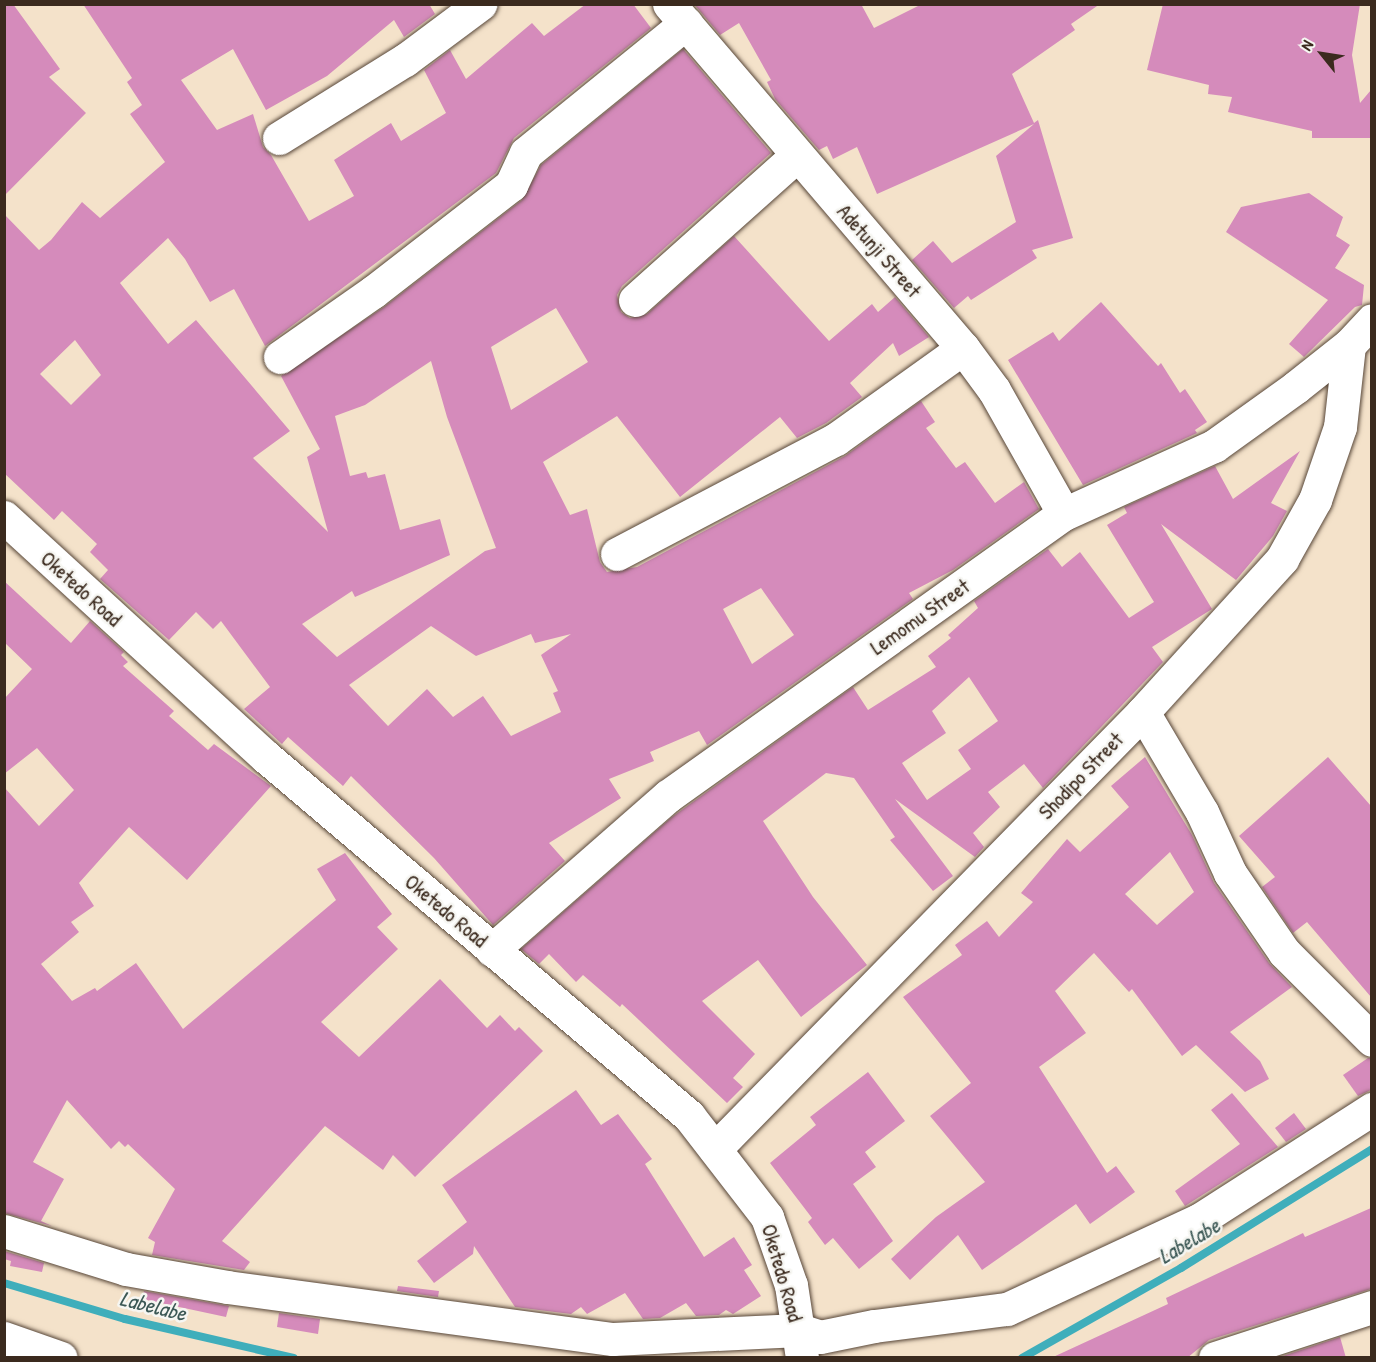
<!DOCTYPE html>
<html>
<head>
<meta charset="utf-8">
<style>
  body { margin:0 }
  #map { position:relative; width:1376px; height:1362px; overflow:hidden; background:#f4e2ca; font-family:"Patrick Hand",sans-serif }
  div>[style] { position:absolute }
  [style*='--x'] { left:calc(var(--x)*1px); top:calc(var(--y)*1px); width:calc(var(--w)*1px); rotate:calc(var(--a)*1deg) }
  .stream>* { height:8px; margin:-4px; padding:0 4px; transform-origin:4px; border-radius:4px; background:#3faebb }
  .building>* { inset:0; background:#d58bbb }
  .roads { filter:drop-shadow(0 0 2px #574638) drop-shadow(0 0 2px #574638) }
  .minor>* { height:33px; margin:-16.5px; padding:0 16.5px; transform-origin:16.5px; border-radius:16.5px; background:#fff }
  .tertiary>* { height:33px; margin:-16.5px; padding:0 16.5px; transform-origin:16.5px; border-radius:16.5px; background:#fff }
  span { translate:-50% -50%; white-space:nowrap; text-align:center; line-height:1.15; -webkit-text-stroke:5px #f6f6f2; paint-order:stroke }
  .street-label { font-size:21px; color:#3b2a1e }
  .water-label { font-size:22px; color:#3c5855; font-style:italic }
  .frame { position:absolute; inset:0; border:6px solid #3b2a1e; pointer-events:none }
  .north { position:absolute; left:1292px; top:24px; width:60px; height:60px; -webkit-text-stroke:4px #f6f6f2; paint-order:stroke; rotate:300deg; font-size:16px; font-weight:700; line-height:24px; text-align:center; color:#3b2a1e }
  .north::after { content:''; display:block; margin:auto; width:21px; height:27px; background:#3b2a1e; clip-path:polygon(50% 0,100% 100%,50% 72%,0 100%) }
</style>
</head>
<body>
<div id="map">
  <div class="stream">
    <div style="--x:4;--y:1283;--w:126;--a:16.6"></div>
    <div style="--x:125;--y:1319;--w:173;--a:13"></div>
    <div style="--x:1022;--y:1358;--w:183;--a:-29.5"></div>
    <div style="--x:1181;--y:1268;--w:225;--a:-31.9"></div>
  </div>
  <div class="building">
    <div style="clip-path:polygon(4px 4px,13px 4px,60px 69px,49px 77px,86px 113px,4px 196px)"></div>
    <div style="clip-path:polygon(evenodd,83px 4px,429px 4px,435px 14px,404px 37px,394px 20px,327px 76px,266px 110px,233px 49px,181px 80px,217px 130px,253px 114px,263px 147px,271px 155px,309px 221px,354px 196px,334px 160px,391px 123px,401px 141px,446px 113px,424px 70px,450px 50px,466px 79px,532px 23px,544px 36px,586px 4px,633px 4px,651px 28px,514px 138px,496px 173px,265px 346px,234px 289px,210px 302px,185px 259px,168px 238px,120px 283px,168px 344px,196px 320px,290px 431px,253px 458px,328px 532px,307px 457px,320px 449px,281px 376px,384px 307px,522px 200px,541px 165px,683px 49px,771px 153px,622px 286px,617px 295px,621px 312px,630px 318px,647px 314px,734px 236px,829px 341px,872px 304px,878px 312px,895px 297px,929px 337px,899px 356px,893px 343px,850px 383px,862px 397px,826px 423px,797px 438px,780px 417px,680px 497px,617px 416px,543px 462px,570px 515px,587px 509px,600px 562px,607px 572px,637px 567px,845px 456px,921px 401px,935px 422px,926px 428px,956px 468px,965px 462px,995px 503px,1024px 482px,1039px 509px,953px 570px,909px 593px,913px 599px,707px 745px,699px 731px,650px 752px,654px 761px,609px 779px,621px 798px,549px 843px,565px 861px,493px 925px,434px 858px,351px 776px,343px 786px,288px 737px,282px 744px,244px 709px,270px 687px,221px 621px,213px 629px,196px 612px,169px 640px,100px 579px,108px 570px,90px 552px,97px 544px,62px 511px,54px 520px,4px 473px,4px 214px,39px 250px,51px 240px,82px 202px,100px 218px,165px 162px,130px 114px,142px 105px,127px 82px,132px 78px,83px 4px,556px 308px,588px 362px,511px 410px,491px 347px,556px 308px,83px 4px,75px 340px,101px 375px,71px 405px,40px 374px,75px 340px,83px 4px,431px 361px,447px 417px,496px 548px,485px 551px,337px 657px,302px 624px,352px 591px,355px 597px,450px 555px,440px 519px,400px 530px,385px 474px,368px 478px,366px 472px,350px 476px,335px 416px,365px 405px,431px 361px,83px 4px,761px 588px,794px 635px,752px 664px,723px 609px,761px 588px,83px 4px,431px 626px,476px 656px,531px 634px,535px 643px,571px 634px,541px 655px,558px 691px,553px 693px,561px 712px,511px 736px,483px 696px,453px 717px,427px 689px,388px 726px,349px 685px,431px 626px)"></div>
    <div style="clip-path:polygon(694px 4px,861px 4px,874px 28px,922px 4px,1100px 4px,1071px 24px,1075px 30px,1012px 74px,1034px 123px,1038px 120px,1073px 238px,1032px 250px,1037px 258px,971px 300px,968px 296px,954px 308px,912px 260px,933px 241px,952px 263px,1016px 222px,996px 156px,1034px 124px,877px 194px,857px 147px,833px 159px,827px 146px,819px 150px,775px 99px,767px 82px,771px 80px,739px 23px,720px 35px)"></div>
    <div style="clip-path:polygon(1163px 4px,1360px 4px,1352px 55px,1360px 103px,1371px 90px,1371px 138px,1312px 138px,1312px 131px,1228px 112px,1232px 97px,1208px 94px,1209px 85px,1147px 70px)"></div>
    <div style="clip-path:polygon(1309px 193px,1343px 217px,1336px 236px,1350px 245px,1335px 268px,1364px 285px,1362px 305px,1355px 307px,1304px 357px,1289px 344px,1328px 300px,1226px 232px,1241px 207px)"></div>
    <div style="clip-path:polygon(1101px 302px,1158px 366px,1161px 363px,1180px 393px,1185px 389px,1207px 422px,1195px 430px,1197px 433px,1083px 485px,1008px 360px,1053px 332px,1059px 341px)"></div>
    <div style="clip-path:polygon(evenodd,1300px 451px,1271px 503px,1287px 511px,1273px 536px,1236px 580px,1161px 524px,1212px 609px,1152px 647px,1163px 662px,1043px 788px,1024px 764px,988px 792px,1000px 807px,973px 833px,984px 847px,975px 857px,895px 799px,953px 876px,933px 891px,890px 840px,895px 837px,854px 778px,826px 773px,763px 821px,813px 897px,867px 965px,801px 1017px,758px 960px,702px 1001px,755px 1054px,733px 1078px,743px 1087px,727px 1103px,622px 1004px,620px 1007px,583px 975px,576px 982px,549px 954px,539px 964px,521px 949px,672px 817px,853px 687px,868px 710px,936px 667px,928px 656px,951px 638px,948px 635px,978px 608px,974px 601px,1048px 549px,1062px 567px,1080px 552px,1129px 618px,1154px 602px,1107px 525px,1127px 513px,1124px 507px,1215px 466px,1233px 499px,1300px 451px,969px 677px,998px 721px,958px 750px,971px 769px,927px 800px,902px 763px,946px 733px,932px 711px,969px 677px)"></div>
    <div style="clip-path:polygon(4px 581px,71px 643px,90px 621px,124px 652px,121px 655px,128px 662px,123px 666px,174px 711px,169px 716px,208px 750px,214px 744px,271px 786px,187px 880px,129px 827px,79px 883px,94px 906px,71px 922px,79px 932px,41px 964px,72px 1001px,95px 988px,97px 991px,136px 963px,183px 1029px,336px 900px,317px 869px,345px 853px,392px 914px,377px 927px,398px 949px,321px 1022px,359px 1057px,440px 979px,487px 1028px,500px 1015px,515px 1031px,519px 1027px,543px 1051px,415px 1177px,393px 1155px,383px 1170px,325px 1126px,222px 1241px,250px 1262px,244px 1270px,152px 1255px,155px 1242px,148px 1238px,175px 1189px,128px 1144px,125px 1147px,119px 1141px,111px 1149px,67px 1100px,33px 1162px,64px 1179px,41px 1221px,52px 1226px,4px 1213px,4px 787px,39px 826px,74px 790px,37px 748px,4px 774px,4px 699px,32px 669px,4px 642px)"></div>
    <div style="clip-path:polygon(evenodd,1145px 757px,1192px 835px,1214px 883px,1269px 963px,1292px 987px,1230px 1032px,1260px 1061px,1269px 1079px,1245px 1092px,1196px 1045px,1182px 1056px,1132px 989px,1129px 992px,1094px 953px,1055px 991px,1086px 1033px,1039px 1067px,1107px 1173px,1116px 1166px,1135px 1192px,1090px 1224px,1076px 1204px,982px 1270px,958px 1235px,910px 1280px,891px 1259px,936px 1217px,985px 1182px,930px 1116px,971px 1083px,903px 997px,962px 955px,955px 945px,987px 921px,999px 937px,1033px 902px,1021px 893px,1067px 839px,1080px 852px,1129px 807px,1111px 786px,1145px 757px,1170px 852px,1194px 892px,1157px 925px,1125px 894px,1170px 852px)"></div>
    <div style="clip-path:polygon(1328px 757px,1371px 806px,1371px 997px,1307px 922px,1293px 933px,1262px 887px,1275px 877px,1239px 836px)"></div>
    <div style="clip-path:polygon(1368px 1058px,1371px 1058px,1371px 1090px,1358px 1096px,1343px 1075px)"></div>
    <div style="clip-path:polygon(868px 1072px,905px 1121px,865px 1152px,876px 1167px,853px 1184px,893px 1241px,859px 1269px,833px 1238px,825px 1245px,808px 1222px,812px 1218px,770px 1163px,816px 1125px,810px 1117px)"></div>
    <div style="clip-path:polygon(576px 1090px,601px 1125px,618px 1114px,652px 1159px,645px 1164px,704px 1257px,734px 1237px,752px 1265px,744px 1270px,761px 1296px,733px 1314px,726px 1310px,719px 1315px,696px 1316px,686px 1303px,660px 1318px,643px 1319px,625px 1293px,587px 1314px,581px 1307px,571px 1314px,515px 1307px,474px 1246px,473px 1254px,434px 1283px,417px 1261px,467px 1222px,442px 1185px)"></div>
    <div style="clip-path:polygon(1232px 1093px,1278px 1147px,1185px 1206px,1175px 1191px,1240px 1144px,1211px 1110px)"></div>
    <div style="clip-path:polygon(1294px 1113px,1306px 1129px,1286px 1142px,1275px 1128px)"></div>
    <div style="clip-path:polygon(1371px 1208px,1371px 1289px,1209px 1340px,1187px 1358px,1051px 1358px,1168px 1304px,1166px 1298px,1303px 1233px,1305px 1237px)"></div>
    <div style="clip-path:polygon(4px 1251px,44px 1263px,42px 1272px,10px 1266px,11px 1261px,4px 1259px)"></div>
    <div style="clip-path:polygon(398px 1286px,439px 1291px,438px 1297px,397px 1291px)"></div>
    <div style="clip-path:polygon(144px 1291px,229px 1306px,226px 1317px,142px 1299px)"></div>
    <div style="clip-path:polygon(279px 1313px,320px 1319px,318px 1334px,277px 1327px)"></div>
    <div style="clip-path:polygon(1340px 1337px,1346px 1358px,1277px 1358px)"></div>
  </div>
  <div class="roads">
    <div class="minor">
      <div style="--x:669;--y:4;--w:453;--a:49.5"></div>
      <div style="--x:963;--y:348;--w:52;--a:53.6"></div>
      <div style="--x:994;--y:390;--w:142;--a:60.6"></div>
      <div style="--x:279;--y:138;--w:148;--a:-31.8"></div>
      <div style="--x:405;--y:60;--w:94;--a:-36.7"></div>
      <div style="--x:635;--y:300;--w:217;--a:-41.8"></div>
      <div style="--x:280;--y:357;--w:113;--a:-35"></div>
      <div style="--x:373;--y:292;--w:175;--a:-37.8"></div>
      <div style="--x:511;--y:185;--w:35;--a:-65"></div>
      <div style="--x:526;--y:153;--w:206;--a:-39.1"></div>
      <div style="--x:617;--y:554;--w:247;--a:-27.7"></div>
      <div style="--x:836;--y:439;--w:156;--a:-35.6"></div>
      <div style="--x:1143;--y:712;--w:116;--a:59.5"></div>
      <div style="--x:1202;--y:812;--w:67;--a:65.3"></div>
      <div style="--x:1230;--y:873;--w:96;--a:55.6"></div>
      <div style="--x:1284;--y:952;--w:124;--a:45"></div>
      <div style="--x:492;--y:950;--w:234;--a:-41.2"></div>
      <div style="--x:668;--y:796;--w:486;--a:-35.5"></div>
      <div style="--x:1064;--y:514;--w:165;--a:-24.4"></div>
      <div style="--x:1214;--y:446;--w:101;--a:-35.7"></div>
      <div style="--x:1296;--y:387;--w:68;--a:-38.4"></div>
      <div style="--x:1349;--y:345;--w:34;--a:-47"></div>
      <div style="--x:715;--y:1149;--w:612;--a:-45.6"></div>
      <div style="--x:1143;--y:712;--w:207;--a:-47.7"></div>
      <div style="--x:1282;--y:559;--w:68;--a:-60.8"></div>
      <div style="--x:1315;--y:500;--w:77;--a:-71.1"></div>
      <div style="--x:1340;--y:427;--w:82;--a:-83.7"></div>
      <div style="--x:4;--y:1231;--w:128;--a:17.3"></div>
      <div style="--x:126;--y:1269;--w:103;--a:10.1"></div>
      <div style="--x:227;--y:1287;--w:389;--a:7.7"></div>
      <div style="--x:613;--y:1339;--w:186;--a:-2.8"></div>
      <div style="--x:799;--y:1330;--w:22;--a:18"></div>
      <div style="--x:820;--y:1337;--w:55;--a:-11.5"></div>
      <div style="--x:874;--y:1326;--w:134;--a:-7.3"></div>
      <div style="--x:1007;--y:1309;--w:212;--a:-24.9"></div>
      <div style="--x:1199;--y:1220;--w:206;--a:-32.7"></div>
      <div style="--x:4;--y:1338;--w:60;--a:19.3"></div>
      <div style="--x:1215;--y:1358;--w:165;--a:-18"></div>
    </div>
    <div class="tertiary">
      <div style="--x:4;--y:517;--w:355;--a:42.5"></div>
      <div style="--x:266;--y:757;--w:555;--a:40.32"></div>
      <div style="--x:689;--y:1116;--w:128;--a:52.3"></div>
      <div style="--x:767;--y:1217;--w:72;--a:70.6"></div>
      <div style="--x:791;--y:1285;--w:74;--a:81.4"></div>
    </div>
  </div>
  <div class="street-label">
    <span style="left:879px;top:251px;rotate:49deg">Adetunji Street</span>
    <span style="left:81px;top:589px;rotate:42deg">Oketedo Road</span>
    <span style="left:920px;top:617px;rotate:-35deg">Lemomu Street</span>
    <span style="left:1081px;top:776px;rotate:-46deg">Shodipo Street</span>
    <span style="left:446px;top:911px;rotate:40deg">Oketedo Road</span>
    <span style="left:782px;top:1273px;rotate:74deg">Oketedo Road</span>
  </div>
  <div class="water-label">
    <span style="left:1189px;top:1241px;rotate:-31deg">Labelabe</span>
    <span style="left:153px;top:1306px;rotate:14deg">Labelabe</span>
  </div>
  <div class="frame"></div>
  <div class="north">N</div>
</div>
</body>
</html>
